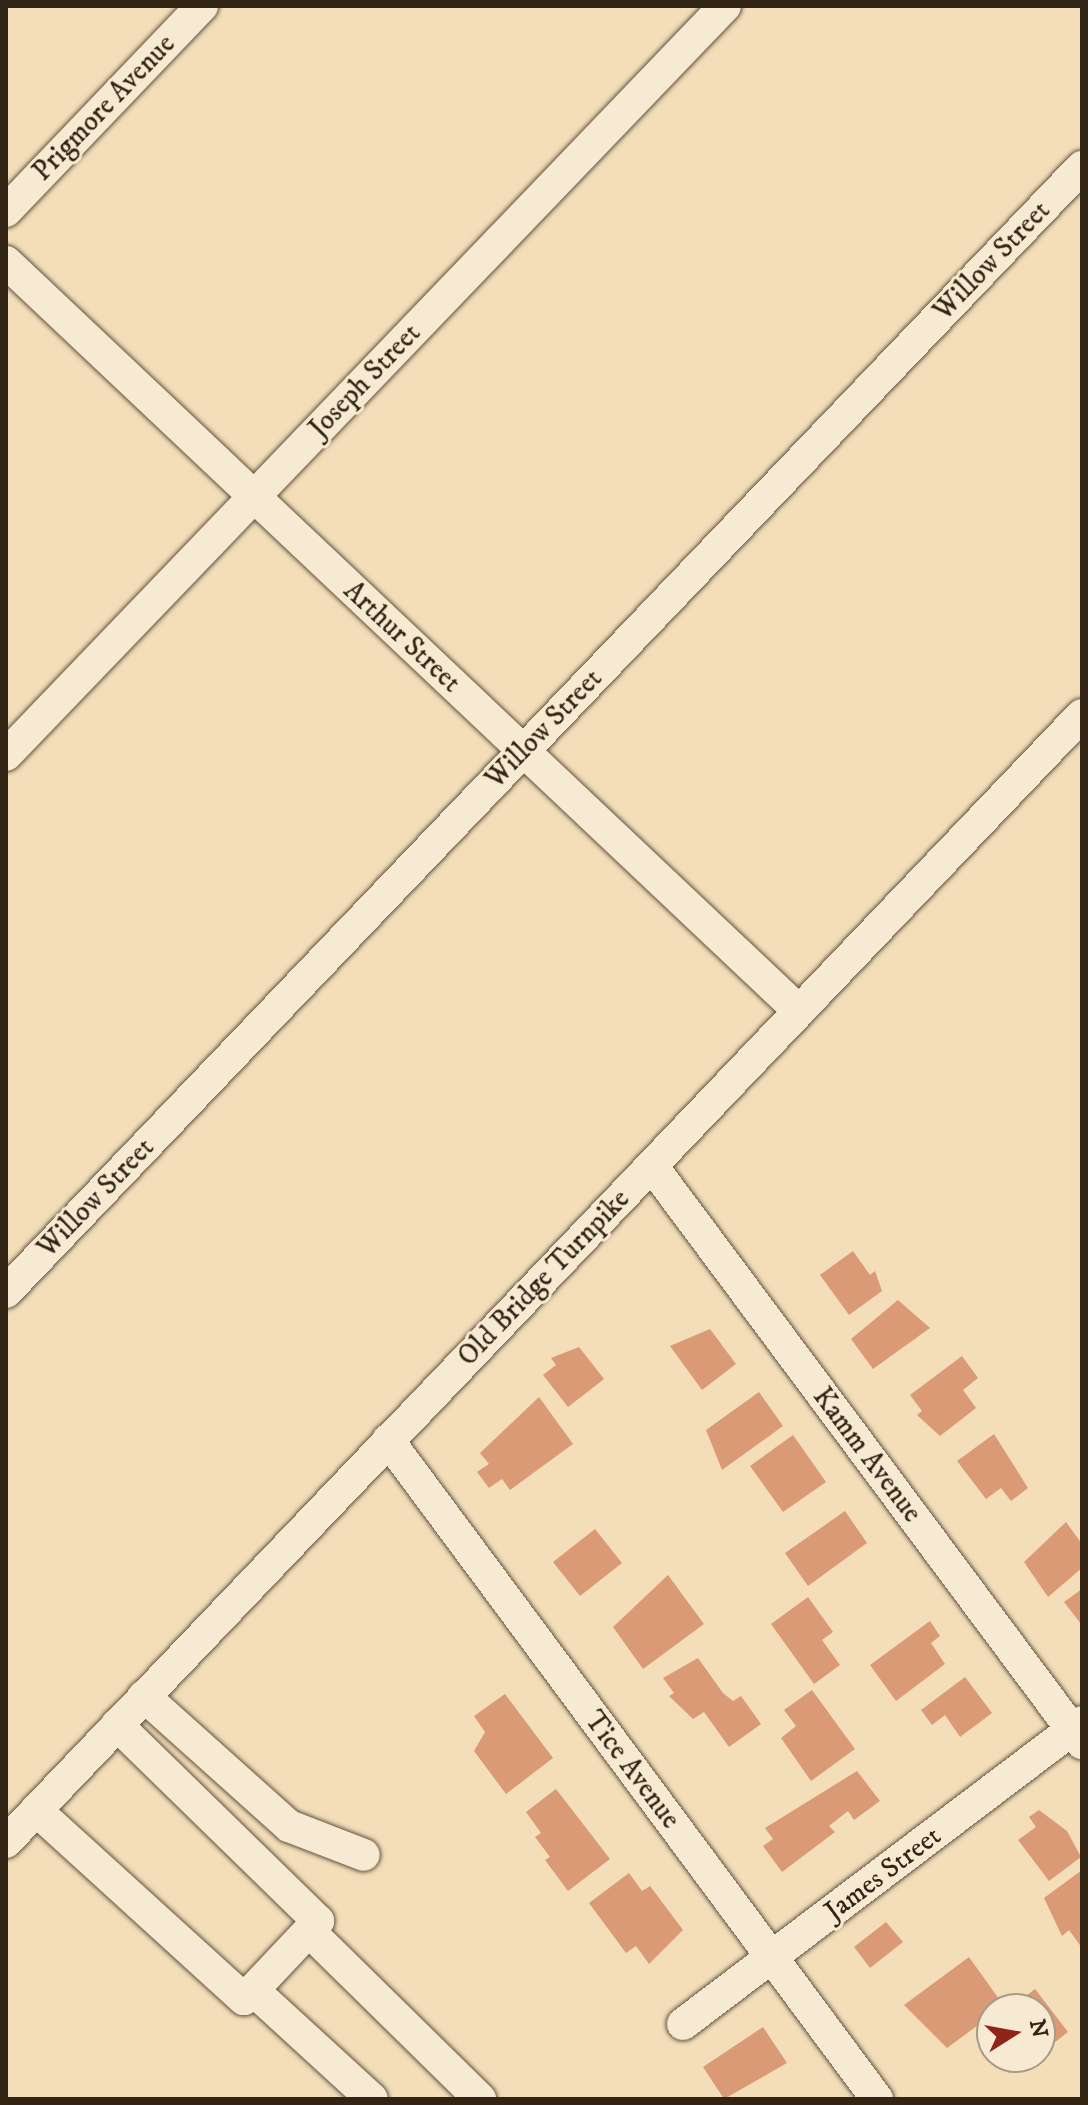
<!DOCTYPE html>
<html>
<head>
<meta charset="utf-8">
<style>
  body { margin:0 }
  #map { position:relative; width:1088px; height:2105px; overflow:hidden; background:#f3deb9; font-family:"IM FELL DW Pica",serif }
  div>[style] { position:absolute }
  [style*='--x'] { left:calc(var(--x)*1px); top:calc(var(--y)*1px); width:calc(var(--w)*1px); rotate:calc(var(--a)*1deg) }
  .building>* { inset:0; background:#da9a76 }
  .roads { filter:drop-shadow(0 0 2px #62533e) drop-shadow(0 0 2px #62533e) }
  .minor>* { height:32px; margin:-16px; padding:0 16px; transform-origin:16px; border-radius:16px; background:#f7ead2 }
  span { translate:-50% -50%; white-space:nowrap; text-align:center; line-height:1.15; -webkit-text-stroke:6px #f7ead2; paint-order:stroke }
  .street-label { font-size:28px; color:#322515 }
  .frame { position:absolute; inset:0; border:8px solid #322515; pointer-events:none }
  .north { position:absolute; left:976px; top:1993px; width:80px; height:80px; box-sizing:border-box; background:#f7ead2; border:2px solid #a89b86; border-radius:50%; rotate:79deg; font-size:22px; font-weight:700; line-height:32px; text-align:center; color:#322515 }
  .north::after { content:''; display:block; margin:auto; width:28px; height:36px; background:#8f2418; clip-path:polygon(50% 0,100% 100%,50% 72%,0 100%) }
</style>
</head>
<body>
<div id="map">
  <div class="building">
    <div style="clip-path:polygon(853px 1251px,870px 1275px,875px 1271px,882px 1291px,849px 1315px,820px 1275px)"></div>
    <div style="clip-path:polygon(898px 1300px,930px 1328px,873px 1369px,851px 1339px)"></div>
    <div style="clip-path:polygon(710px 1329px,736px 1364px,702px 1390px,670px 1346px)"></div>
    <div style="clip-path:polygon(579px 1347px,604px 1379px,568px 1407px,543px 1375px,556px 1365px,551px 1358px)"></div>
    <div style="clip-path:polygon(962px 1356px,978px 1378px,963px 1390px,976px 1408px,940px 1436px,917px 1415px,922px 1411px,910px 1395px)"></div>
    <div style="clip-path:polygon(759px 1392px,783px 1426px,722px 1470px,706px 1430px)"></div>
    <div style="clip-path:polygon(539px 1397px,573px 1444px,510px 1490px,502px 1479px,489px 1488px,477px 1472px,489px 1464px,480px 1453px)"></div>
    <div style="clip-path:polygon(994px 1434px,1028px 1488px,1011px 1501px,1001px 1488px,986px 1499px,957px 1461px)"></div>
    <div style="clip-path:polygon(793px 1435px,826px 1482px,783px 1512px,750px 1466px)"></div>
    <div style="clip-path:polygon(845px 1511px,867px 1543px,808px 1586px,785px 1553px)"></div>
    <div style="clip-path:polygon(1066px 1522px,1082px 1544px,1082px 1568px,1048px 1597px,1024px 1562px)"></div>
    <div style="clip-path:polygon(595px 1529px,622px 1563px,580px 1596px,553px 1562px)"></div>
    <div style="clip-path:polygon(668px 1575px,704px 1624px,643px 1669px,613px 1627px)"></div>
    <div style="clip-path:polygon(1082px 1589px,1082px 1625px,1064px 1602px)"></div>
    <div style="clip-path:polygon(808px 1597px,833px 1632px,822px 1640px,840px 1665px,814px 1684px,771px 1624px)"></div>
    <div style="clip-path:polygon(930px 1621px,940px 1636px,931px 1643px,945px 1664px,896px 1701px,870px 1665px)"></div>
    <div style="clip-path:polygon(698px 1658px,723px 1693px,733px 1701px,741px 1696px,761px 1724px,729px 1747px,704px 1712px,693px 1719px,669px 1696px,674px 1693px,663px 1678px)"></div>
    <div style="clip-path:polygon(965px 1677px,992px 1713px,960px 1737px,945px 1715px,932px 1725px,921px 1710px)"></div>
    <div style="clip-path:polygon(812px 1690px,855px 1749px,811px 1781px,781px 1738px,796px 1726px,784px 1710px)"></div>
    <div style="clip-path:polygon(505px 1694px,553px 1758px,506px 1794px,474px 1751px,485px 1732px,474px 1716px)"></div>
    <div style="clip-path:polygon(857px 1771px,880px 1801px,854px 1820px,848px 1811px,829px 1826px,835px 1832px,782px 1872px,763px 1846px,773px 1839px,765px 1828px)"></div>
    <div style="clip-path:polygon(556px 1789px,610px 1859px,568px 1891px,545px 1860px,550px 1857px,535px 1837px,541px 1833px,526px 1812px)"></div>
    <div style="clip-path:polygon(1039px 1810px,1067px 1831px,1081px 1857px,1049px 1881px,1018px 1840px,1036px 1827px,1029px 1817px)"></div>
    <div style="clip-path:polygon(1082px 1870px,1082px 1948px,1069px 1930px,1062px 1936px,1044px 1898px)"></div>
    <div style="clip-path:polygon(629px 1873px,642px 1891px,650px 1886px,683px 1930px,649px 1964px,636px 1946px,626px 1953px,589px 1903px)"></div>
    <div style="clip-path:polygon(886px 1922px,903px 1942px,870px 1968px,854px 1947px)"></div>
    <div style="clip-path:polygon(969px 1957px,1004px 2006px,947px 2048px,904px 2005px)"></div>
    <div style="clip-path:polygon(1035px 1989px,1068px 2032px,1040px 2054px,1040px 2009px,1009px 2009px)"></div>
    <div style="clip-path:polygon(763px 2027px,787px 2063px,724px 2099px,703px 2067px)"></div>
  </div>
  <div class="roads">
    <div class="minor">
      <div style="--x:6;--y:211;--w:284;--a:-46.3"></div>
      <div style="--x:6;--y:262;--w:1091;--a:43.37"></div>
      <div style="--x:6;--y:755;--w:1038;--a:-46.17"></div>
      <div style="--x:652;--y:1166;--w:720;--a:53.31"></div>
      <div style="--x:6;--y:1292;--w:1557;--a:-46.28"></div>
      <div style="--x:388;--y:1440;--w:821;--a:53.42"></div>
      <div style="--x:144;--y:1696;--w:195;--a:41.9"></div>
      <div style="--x:289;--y:1826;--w:80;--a:21.1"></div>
      <div style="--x:36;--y:1810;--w:281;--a:42.3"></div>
      <div style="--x:244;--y:1999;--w:13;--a:-45"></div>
      <div style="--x:253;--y:1990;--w:95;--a:-46.7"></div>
      <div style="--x:318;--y:1921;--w:281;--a:-135.7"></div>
      <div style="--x:6;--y:1842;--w:1558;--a:-46.33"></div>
      <div style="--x:309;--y:1931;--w:240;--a:44.5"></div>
      <div style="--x:253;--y:1990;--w:161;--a:42.5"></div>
      <div style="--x:683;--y:2024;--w:500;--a:-37.12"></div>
    </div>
  </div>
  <div class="street-label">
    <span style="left:104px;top:108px;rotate:-46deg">Prigmore Avenue</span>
    <span style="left:992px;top:261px;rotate:-46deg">Willow Street</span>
    <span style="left:365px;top:381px;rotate:-46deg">Joseph Street</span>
    <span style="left:402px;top:637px;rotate:43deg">Arthur Street</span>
    <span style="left:544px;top:729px;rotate:-46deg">Willow Street</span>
    <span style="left:96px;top:1198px;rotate:-46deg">Willow Street</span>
    <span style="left:544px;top:1278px;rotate:-46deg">Old Bridge Turnpike</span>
    <span style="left:867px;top:1455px;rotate:53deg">Kamm Avenue</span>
    <span style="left:632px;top:1770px;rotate:53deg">Tice Avenue</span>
    <span style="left:883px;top:1874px;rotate:-37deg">James Street</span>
  </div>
  <div class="frame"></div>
  <div class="north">N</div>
</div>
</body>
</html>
